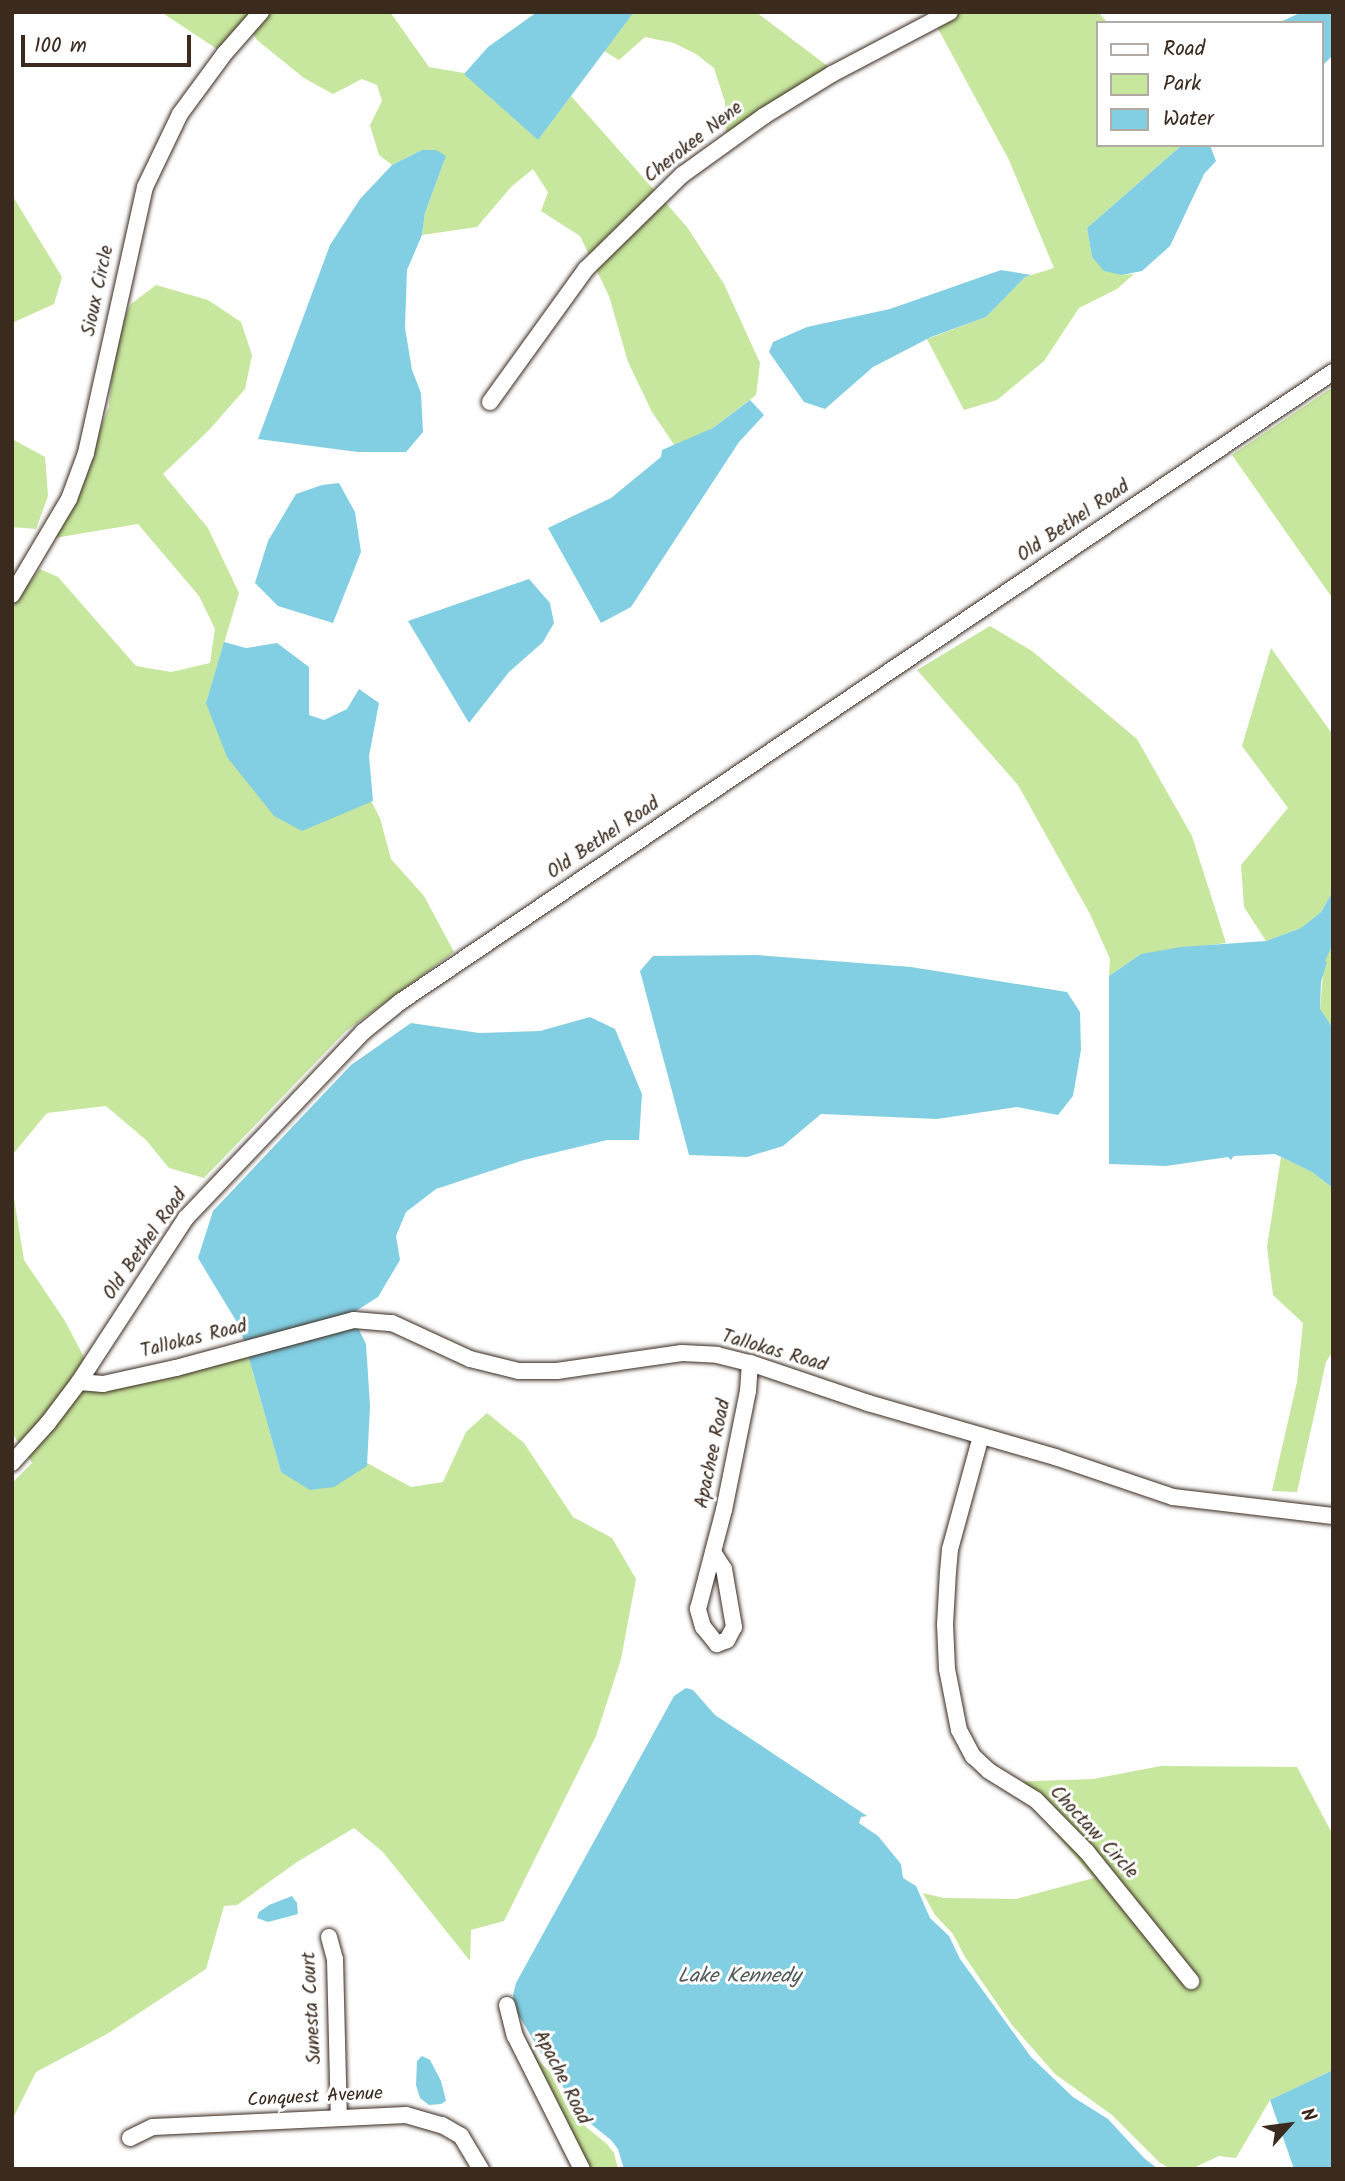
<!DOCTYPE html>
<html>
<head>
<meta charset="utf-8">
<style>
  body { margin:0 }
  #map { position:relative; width:1345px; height:2181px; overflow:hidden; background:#fff; font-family:Kalam,sans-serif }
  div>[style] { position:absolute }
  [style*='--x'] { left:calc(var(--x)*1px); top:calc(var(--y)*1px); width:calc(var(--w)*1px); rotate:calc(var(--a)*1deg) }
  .green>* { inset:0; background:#c7e69e }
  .water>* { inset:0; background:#82cee2 }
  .roads { filter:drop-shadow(0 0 2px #3b2a1e) drop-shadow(0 0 2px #3b2a1e) }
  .minor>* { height:16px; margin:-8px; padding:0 8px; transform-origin:8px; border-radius:8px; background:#fff }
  span { translate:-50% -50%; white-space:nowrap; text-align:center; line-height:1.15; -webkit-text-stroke:6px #fff; paint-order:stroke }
  .street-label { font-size:19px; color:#3b2a1e }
  .water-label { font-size:21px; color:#505b59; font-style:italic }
  .frame { position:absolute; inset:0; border:14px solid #3b2a1e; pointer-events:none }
  .legend { position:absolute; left:1096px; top:21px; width:228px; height:126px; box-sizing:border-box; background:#fff; border:2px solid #b1aaa5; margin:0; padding:9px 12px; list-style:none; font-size:21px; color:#3b2a1e }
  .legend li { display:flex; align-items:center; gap:14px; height:35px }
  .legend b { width:35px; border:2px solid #b1aaa5 }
  .north { position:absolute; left:1254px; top:2090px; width:70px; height:70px; -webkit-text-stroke:5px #fff; paint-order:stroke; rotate:62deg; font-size:19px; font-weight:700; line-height:28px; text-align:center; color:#3b2a1e }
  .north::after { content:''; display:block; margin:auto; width:24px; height:32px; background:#3b2a1e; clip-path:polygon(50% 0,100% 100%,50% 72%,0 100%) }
  .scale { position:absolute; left:21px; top:35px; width:170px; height:32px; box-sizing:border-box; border:4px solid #3b2a1e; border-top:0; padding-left:9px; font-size:21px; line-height:24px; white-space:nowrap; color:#3b2a1e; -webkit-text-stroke:5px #fff; paint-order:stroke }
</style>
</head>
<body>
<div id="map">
  <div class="green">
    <div style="clip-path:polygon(161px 12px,390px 12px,429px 67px,464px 73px,538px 140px,571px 96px,687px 227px,724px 284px,760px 363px,756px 395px,713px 428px,675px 446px,652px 412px,628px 362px,609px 296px,580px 236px,541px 211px,548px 192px,533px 169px,512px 186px,477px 227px,422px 235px,425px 213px,446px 156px,422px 150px,392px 165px,379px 155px,370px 125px,382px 101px,377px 85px,362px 79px,333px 94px,304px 78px,257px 40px,247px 24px,223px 53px)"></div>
    <div style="clip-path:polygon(634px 12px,756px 12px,830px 68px,726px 138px,725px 102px,714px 68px,696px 54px,674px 43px,645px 37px,619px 60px,604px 51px)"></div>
    <div style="clip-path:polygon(929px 12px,1098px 12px,1108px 23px,1098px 23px,1098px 145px,1182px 145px,1087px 228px,1092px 257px,1122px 275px,1134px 274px,1117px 289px,1079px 308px,1044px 361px,997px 400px,964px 410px,927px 339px,986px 317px,1025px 277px,1054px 268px,1009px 160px)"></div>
    <div style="clip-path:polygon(12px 195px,62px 277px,54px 304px,12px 323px)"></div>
    <div style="clip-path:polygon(156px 285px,208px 300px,241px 322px,252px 355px,245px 389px,209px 430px,163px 474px,208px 528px,239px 593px,206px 703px,344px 810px,371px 801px,380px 818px,391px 859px,424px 896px,454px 952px,346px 1031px,204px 1178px,169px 1168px,146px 1140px,106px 1106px,47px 1113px,13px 1154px,13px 1192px,24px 1260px,65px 1321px,86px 1361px,21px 1446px,12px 1433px,12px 604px,40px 569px,58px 577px,136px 666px,171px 672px,210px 663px,215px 629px,199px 596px,138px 524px,54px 538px,109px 407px,115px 339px,131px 304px)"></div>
    <div style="clip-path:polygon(1333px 387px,1333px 599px,1232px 455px)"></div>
    <div style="clip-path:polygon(12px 439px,45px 457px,48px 496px,36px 529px,12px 527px)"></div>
    <div style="clip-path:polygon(990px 626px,1032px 651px,1137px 739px,1192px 836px,1226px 943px,1141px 954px,1109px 976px,1110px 959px,1090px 914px,1018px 785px,917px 670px)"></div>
    <div style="clip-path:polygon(1271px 648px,1333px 735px,1333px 891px,1321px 912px,1301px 928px,1266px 941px,1244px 907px,1241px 865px,1288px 808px,1242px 746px)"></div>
    <div style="clip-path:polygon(1333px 944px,1333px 1028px,1320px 1010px,1324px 961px)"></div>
    <div style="clip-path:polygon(1281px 1157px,1312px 1172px,1333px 1188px,1333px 1351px,1326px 1362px,1297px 1492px,1272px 1491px,1297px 1382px,1303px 1323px,1273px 1295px,1267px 1247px)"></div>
    <div style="clip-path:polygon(248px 1355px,281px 1472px,367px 1466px,367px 1463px,411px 1487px,443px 1482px,466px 1432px,487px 1413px,524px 1443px,573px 1517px,612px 1538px,636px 1579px,621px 1659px,596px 1736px,504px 1921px,471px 1930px,470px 1961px,383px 1852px,354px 1828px,297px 1862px,237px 1905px,224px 1906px,206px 1969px,107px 2034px,36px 2072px,12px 2120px,12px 1483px,32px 1463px,28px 1456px,82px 1388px)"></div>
    <div style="clip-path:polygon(1161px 1766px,1297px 1767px,1333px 1835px,1333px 2070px,1270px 2100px,1236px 2158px,1219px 2156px,1191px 2169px,1171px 2169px,1160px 2163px,1112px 2115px,1055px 2074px,1012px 2025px,965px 1957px,953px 1934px,935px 1915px,923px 1893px,944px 1898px,1016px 1899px,1094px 1878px,1011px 1782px,1093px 1779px)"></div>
    <div style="clip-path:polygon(520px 2028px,540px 2062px,550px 2072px,571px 2115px,607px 2144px,614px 2153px,618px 2169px,590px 2169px)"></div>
  </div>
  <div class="water">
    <div style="clip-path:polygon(537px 12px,634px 12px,538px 140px,464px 74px,488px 47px)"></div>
    <div style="clip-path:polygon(1302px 12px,1333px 12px,1333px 55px,1322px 66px,1322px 23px,1278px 23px)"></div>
    <div style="clip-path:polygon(1182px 145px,1210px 145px,1216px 161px,1204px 174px,1170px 246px,1142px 271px,1122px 275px,1104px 271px,1092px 257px,1087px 228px)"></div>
    <div style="clip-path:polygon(422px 150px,436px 150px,446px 156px,425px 213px,422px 235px,407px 270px,405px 328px,412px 370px,421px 393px,423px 432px,406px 452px,358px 452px,258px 439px,330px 245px,360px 199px,392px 165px)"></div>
    <div style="clip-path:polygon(1001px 270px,1031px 275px,1025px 277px,986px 317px,931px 337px,873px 367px,825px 409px,804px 402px,769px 352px,773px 342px,807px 327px,890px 309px)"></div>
    <div style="clip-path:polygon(750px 400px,764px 415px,739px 442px,631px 607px,601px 623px,548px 528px,611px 498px,661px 457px,662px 450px,713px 428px)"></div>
    <div style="clip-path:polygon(339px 483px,355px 512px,361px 552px,333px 623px,278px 606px,255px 583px,268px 541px,296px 494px,322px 485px)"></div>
    <div style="clip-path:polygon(529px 579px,550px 603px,554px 623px,543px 642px,509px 672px,469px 723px,408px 621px)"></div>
    <div style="clip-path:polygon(224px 642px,246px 648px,277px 643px,309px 667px,309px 715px,324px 720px,347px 709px,359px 689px,379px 703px,369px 756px,373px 801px,302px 831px,274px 816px,227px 757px,206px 703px)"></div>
    <div style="clip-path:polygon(1333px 891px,1333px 944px,1325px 961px,1327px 962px,1321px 982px,1320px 1009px,1333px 1028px,1333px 1188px,1312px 1172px,1275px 1154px,1234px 1156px,1231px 1160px,1228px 1157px,1166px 1166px,1109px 1164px,1109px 976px,1141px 954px,1181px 947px,1266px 941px,1301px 928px,1321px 912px)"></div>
    <div style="clip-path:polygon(756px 955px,911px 967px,1067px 992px,1080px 1012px,1081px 1050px,1073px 1096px,1058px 1115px,1017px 1107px,937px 1119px,821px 1114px,783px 1146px,747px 1157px,689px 1155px,640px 971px,653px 956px)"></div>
    <div style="clip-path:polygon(590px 1017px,615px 1029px,642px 1094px,639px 1140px,607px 1140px,524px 1160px,436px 1189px,406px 1212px,396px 1236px,400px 1260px,378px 1297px,351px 1314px,245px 1344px,238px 1324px,198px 1258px,213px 1211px,351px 1065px,411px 1023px,479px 1033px,540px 1031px)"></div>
    <div style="clip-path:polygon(357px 1326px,366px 1344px,370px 1406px,367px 1466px,334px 1487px,310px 1490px,281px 1472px,248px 1355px)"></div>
    <div style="clip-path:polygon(686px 1688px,693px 1690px,715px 1715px,867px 1816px,861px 1817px,859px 1823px,878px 1836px,901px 1864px,903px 1878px,916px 1886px,930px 1918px,949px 1936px,960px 1959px,1031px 2057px,1073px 2097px,1108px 2119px,1144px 2158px,1158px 2169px,624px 2169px,618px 2149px,611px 2140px,575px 2111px,554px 2069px,545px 2060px,514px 2007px,513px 1995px,516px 1983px,674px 1696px)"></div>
    <div style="clip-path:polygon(292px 1896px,297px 1903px,298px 1914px,268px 1922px,257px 1918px,259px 1912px,269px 1905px)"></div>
    <div style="clip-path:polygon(422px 2056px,430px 2060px,441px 2081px,446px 2101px,441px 2104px,429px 2105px,420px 2098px,416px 2085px,417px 2061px)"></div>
    <div style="clip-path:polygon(1333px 2070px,1333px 2169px,1294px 2169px,1270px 2100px)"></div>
  </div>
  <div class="roads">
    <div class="minor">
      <div style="--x:490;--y:402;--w:164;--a:-54.2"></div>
      <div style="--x:586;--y:269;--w:134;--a:-44.4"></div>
      <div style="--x:682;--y:175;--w:101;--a:-35.7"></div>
      <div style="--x:764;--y:116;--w:80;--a:-31.7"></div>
      <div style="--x:832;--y:74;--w:133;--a:-27.7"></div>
      <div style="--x:12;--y:595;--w:112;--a:-59.3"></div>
      <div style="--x:69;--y:499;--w:49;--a:-69.7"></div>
      <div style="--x:86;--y:453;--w:272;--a:-77.5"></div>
      <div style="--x:145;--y:187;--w:81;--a:-64.4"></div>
      <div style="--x:180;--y:114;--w:76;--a:-53.6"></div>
      <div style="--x:225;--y:53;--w:55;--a:-48.7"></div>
      <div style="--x:79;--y:1382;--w:24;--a:5"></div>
      <div style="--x:103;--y:1384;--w:75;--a:-12.4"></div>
      <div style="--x:176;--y:1368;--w:184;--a:-15.1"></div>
      <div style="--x:354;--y:1320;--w:38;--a:5"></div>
      <div style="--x:392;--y:1323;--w:86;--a:24.8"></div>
      <div style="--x:470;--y:1359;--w:50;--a:13.8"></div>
      <div style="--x:519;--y:1371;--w:38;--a:0"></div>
      <div style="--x:557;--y:1371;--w:126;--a:-8.2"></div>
      <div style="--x:682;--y:1353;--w:35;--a:3"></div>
      <div style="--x:717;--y:1355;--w:34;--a:14"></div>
      <div style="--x:750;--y:1363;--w:125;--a:18.7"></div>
      <div style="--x:868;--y:1403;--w:195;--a:16.1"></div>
      <div style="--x:1055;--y:1457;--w:125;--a:18.7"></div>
      <div style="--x:1173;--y:1497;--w:161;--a:6.8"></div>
      <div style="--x:981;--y:1436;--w:117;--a:105.3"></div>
      <div style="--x:950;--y:1549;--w:22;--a:95"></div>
      <div style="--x:948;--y:1571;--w:53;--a:93.2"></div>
      <div style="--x:945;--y:1624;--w:45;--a:87.5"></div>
      <div style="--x:947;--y:1669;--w:62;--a:78.9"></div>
      <div style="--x:959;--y:1730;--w:30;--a:62"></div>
      <div style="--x:973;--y:1756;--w:22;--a:43"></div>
      <div style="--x:989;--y:1771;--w:55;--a:31.7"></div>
      <div style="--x:1036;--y:1800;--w:73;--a:45.6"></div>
      <div style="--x:1087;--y:1852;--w:166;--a:51.1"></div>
      <div style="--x:12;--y:1463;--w:54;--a:-48"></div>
      <div style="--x:48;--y:1423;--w:51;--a:-52.9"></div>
      <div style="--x:79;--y:1382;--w:196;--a:-56.9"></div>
      <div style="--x:186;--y:1218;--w:257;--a:-46.4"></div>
      <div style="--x:363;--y:1032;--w:48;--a:-39"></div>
      <div style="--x:400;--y:1002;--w:1126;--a:-34.03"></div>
      <div style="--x:713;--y:1552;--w:20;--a:57"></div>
      <div style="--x:724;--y:1569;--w:59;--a:80.2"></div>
      <div style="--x:734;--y:1627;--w:15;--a:118"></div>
      <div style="--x:727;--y:1640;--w:11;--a:158"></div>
      <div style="--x:717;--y:1644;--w:22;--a:-129"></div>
      <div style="--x:703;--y:1627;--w:19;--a:-106"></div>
      <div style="--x:698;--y:1609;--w:102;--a:-75.3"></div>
      <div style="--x:724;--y:1510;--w:121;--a:-78.6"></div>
      <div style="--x:748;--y:1391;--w:28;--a:-86"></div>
      <div style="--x:329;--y:1937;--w:23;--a:75"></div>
      <div style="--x:335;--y:1959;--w:159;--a:88.6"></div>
      <div style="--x:507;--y:2005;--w:32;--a:76"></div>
      <div style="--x:515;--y:2036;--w:149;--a:63.3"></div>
      <div style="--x:130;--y:2138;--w:25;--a:-26"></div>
      <div style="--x:153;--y:2127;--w:253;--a:-2.7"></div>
      <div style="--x:406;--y:2115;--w:37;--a:16"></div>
      <div style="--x:442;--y:2125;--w:22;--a:30"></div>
      <div style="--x:461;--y:2136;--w:39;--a:59"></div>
    </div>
  </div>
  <div class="street-label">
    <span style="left:694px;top:143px;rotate:-38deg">Cherokee Nene</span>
    <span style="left:99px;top:291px;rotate:-78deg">Sioux Circle</span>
    <span style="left:1074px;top:522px;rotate:-34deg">Old Bethel Road</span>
    <span style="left:604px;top:839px;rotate:-34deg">Old Bethel Road</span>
    <span style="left:146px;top:1245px;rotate:-55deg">Old Bethel Road</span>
    <span style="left:194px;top:1340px;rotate:-14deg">Tallokas Road</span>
    <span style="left:774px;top:1352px;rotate:16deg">Tallokas Road</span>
    <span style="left:714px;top:1454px;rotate:-78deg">Apachee Road</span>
    <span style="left:1093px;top:1833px;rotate:47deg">Choctaw Circle</span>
    <span style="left:313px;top:2008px;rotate:-93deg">Sunesta Court</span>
    <span style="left:561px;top:2078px;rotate:63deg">Apache Road</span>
    <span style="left:315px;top:2098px;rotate:-3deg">Conquest Avenue</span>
  </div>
  <div class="water-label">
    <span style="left:739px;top:1977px">Lake Kennedy</span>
  </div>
  <div class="frame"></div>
  <ul class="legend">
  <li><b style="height:9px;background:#fff"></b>Road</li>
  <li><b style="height:19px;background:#c7e69e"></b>Park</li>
  <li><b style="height:19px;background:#82cee2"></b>Water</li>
  </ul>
  <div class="north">N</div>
  <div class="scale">100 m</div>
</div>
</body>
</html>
